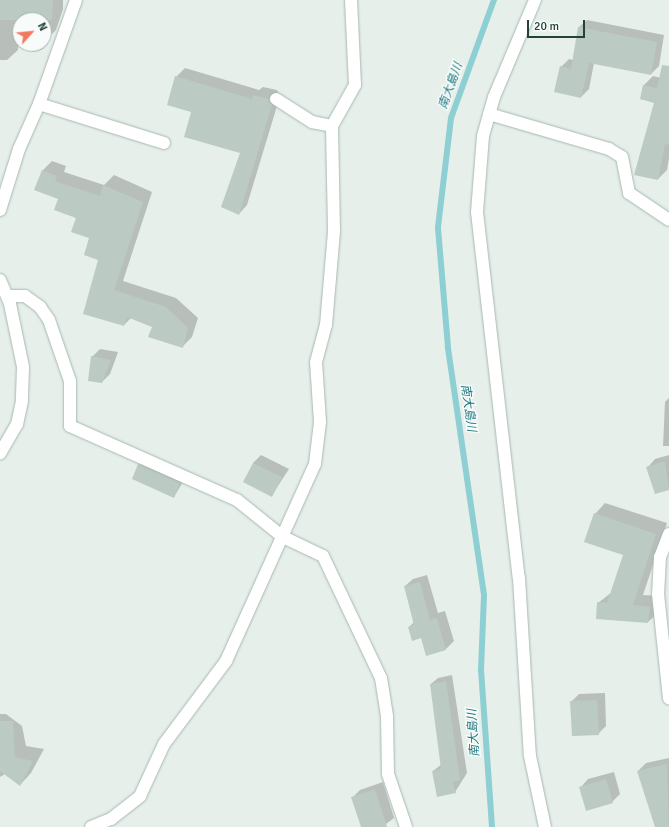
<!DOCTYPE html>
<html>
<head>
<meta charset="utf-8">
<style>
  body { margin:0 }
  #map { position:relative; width:669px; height:827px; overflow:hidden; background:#e6efea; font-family:Signika,"Noto Sans JP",sans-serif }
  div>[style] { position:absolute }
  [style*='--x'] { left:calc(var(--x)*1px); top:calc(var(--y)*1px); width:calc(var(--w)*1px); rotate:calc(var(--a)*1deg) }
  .shadow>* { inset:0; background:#0003 }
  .stream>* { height:6px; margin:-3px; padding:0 3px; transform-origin:3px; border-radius:3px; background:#8ecfd4 }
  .building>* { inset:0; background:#bbcac3 }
  .roads { filter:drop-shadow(0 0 1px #a8b8b1) drop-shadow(0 0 1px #a8b8b1) }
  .minor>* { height:12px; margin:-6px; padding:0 6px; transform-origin:6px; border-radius:6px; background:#fff }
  span { translate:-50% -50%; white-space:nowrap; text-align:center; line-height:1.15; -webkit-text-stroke:3px #f7fbf9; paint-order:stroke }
  .water-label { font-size:12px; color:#1c7780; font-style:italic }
  .north { position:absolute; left:12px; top:12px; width:40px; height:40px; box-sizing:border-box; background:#f7fbf9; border:1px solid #a3b1ab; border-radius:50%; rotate:63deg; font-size:11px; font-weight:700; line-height:16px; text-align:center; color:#244237 }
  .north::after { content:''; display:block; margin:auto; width:14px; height:18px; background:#f4775f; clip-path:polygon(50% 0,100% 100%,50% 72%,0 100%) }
  .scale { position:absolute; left:527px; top:20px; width:58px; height:18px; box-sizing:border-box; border:2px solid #244237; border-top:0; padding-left:5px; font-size:12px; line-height:14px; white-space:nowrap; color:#244237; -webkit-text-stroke:3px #f7fbf9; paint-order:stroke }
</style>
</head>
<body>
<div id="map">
  <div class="shadow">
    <div style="clip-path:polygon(0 0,63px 0,63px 9px,56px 30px,45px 41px,44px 20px,20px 20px,18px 50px,7px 60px,0 60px)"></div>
    <div style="clip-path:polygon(587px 20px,664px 35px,659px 66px,651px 74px,594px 63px,589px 89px,581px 97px,561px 67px,569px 59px,573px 60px,579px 27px)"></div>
    <div style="clip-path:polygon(185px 68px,259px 90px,263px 87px,277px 90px,280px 96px,247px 205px,239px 214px,241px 153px,192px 112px,176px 77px)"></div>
    <div style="clip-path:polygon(653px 76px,669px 80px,669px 158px,667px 170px,658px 179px,655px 102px,641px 99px,644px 85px)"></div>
    <div style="clip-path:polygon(52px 161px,66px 166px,64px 172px,104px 185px,114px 175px,152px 192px,123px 281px,176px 298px,198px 318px,192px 337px,182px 347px,153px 326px,131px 318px,124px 325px,91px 237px,59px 198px,36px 189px,43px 170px)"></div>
    <div style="clip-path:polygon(100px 349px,118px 352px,110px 374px,102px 382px,92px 357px)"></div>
    <div style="clip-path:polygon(669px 398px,669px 446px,663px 446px,665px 402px)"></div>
    <div style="clip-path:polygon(261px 455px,289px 469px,272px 495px,253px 463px)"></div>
    <div style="clip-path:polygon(669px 455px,669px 489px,656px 493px,648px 467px,655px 459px)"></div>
    <div style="clip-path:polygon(147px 457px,187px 475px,174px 497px,139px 465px)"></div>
    <div style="clip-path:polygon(605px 503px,667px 523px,643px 595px,660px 596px,659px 612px,648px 622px,597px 618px,598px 603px,612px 592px,624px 554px,595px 514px)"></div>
    <div style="clip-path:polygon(427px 575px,438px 613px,445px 611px,454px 641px,446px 649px,427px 654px,422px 637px,409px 627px,414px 622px,405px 586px,413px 579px)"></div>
    <div style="clip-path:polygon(452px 675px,467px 773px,455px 792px,433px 771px,442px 764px,431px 684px,438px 678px)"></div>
    <div style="clip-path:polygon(605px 693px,606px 726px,598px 734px,571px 702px,579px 694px)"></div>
    <div style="clip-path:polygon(0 714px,6px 714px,22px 726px,26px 746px,44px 749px,31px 773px,20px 785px,5px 774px,0 777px)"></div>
    <div style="clip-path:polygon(669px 758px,669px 827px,656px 827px,638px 771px,646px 763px)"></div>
    <div style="clip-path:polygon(614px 772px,620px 794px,612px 802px,581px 787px,588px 779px)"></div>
    <div style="clip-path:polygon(383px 782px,394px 818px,382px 827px,362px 827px,352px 798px,360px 790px)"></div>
  </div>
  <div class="stream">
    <div style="--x:492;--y:827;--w:157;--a:-94"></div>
    <div style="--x:481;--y:670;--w:75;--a:-87.7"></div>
    <div style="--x:484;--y:595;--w:251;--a:-98.3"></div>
    <div style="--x:448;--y:347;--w:120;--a:-94.8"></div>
    <div style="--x:438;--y:227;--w:110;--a:-83.2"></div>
    <div style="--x:451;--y:118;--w:126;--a:-70"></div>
  </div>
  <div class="building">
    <div style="clip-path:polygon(0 0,53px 0,52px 20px,0 20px)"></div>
    <div style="clip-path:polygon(578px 27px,657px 42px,651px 75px,589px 63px,581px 98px,554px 92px,560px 66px,571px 69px)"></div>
    <div style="clip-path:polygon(662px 65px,669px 66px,669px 145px,665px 144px,658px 180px,634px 175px,654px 103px,640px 99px,643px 85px,657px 88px)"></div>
    <div style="clip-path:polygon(175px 76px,252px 99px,253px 95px,269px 99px,272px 105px,239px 215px,221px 207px,240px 153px,184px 137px,191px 112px,167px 105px)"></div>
    <div style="clip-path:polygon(42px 170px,57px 176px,55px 181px,100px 196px,103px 185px,143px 202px,114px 290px,166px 307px,188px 328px,183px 348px,148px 337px,152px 327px,127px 317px,124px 326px,83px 314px,98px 260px,84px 255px,89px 238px,71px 232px,76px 218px,54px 210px,58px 199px,34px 190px)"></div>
    <div style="clip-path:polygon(91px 356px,111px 360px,102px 383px,88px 381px)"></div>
    <div style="clip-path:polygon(665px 461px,669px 490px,655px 494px,646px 467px)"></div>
    <div style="clip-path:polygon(253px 463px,282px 477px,272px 497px,243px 482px)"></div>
    <div style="clip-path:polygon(138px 464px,180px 483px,174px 498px,132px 479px)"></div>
    <div style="clip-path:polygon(594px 513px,656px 534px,633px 605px,650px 607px,648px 623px,596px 619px,597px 602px,607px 603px,623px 555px,584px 542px)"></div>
    <div style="clip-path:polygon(420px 582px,430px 620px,437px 618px,446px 650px,426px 656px,421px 638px,412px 641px,408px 627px,414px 625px,404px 586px)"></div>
    <div style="clip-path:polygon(446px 681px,460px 780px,453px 782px,456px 793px,437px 797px,432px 771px,441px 769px,430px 684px)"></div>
    <div style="clip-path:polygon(597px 700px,599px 735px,572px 736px,570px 701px)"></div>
    <div style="clip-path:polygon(0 721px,13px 721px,15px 757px,33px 761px,20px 786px,0 771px)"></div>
    <div style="clip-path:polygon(667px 764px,669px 827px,655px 827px,637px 771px)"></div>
    <div style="clip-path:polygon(606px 779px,613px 803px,586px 811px,579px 787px)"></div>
    <div style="clip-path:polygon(375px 789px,387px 827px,361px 827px,351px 797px)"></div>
  </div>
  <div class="roads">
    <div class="minor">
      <div style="--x:535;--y:0;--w:105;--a:112.9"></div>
      <div style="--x:494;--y:97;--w:41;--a:105.8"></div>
      <div style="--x:483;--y:136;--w:76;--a:94.5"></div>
      <div style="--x:477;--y:212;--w:368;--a:83.5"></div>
      <div style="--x:519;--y:578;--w:178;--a:86.5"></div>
      <div style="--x:530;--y:756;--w:73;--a:78.1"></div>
      <div style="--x:276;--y:99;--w:43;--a:32.6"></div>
      <div style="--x:312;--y:122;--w:20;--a:11"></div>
      <div style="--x:39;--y:104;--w:131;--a:17.3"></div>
      <div style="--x:489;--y:114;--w:125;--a:16.3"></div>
      <div style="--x:609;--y:149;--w:15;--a:32"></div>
      <div style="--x:622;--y:157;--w:37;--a:79"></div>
      <div style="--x:629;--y:193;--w:48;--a:34"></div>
      <div style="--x:0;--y:210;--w:64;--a:-72.7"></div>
      <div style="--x:19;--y:149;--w:49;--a:-66"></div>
      <div style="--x:39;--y:104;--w:110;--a:-70.4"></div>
      <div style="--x:0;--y:280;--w:26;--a:67"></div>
      <div style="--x:10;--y:304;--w:64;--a:78.3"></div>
      <div style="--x:23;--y:367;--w:34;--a:92"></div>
      <div style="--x:22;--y:401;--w:24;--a:102"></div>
      <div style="--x:17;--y:424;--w:34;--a:120"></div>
      <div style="--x:7;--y:296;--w:18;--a:0"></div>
      <div style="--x:25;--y:296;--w:19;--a:36"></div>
      <div style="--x:40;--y:307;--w:16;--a:55"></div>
      <div style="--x:49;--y:320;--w:65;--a:71"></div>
      <div style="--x:70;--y:381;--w:45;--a:90"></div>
      <div style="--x:70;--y:426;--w:183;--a:23.9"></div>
      <div style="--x:237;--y:500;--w:59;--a:38.8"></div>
      <div style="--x:283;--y:537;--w:44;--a:25.4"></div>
      <div style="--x:323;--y:556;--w:135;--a:64.6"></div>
      <div style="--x:381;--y:678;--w:39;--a:81"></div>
      <div style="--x:387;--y:717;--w:57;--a:89"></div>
      <div style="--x:388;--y:774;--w:56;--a:71.2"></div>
      <div style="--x:669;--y:534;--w:25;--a:111"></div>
      <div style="--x:660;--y:557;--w:37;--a:93"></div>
      <div style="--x:658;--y:594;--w:105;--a:84"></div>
      <div style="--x:91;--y:827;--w:22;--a:-22"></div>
      <div style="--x:111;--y:819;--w:37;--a:-38"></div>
      <div style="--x:140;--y:796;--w:57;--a:-65.2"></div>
      <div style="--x:164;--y:744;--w:104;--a:-53.2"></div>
      <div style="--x:226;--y:661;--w:216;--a:-65.7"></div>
      <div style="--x:315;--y:464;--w:42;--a:-83.2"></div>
      <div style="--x:320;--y:422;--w:60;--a:-93.8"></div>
      <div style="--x:316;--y:362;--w:38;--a:-75"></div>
      <div style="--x:326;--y:325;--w:94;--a:-85.1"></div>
      <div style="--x:334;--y:231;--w:105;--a:-91.1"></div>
      <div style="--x:332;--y:126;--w:47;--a:-60.7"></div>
      <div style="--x:355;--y:85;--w:85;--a:-92.7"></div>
    </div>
  </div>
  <div class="water-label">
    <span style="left:451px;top:86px;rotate:-70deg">南大島川</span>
    <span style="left:468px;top:408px;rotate:82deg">南大島川</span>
    <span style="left:474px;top:733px;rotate:-94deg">南大島川</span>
  </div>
  <div class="north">N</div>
  <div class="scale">20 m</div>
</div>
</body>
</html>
